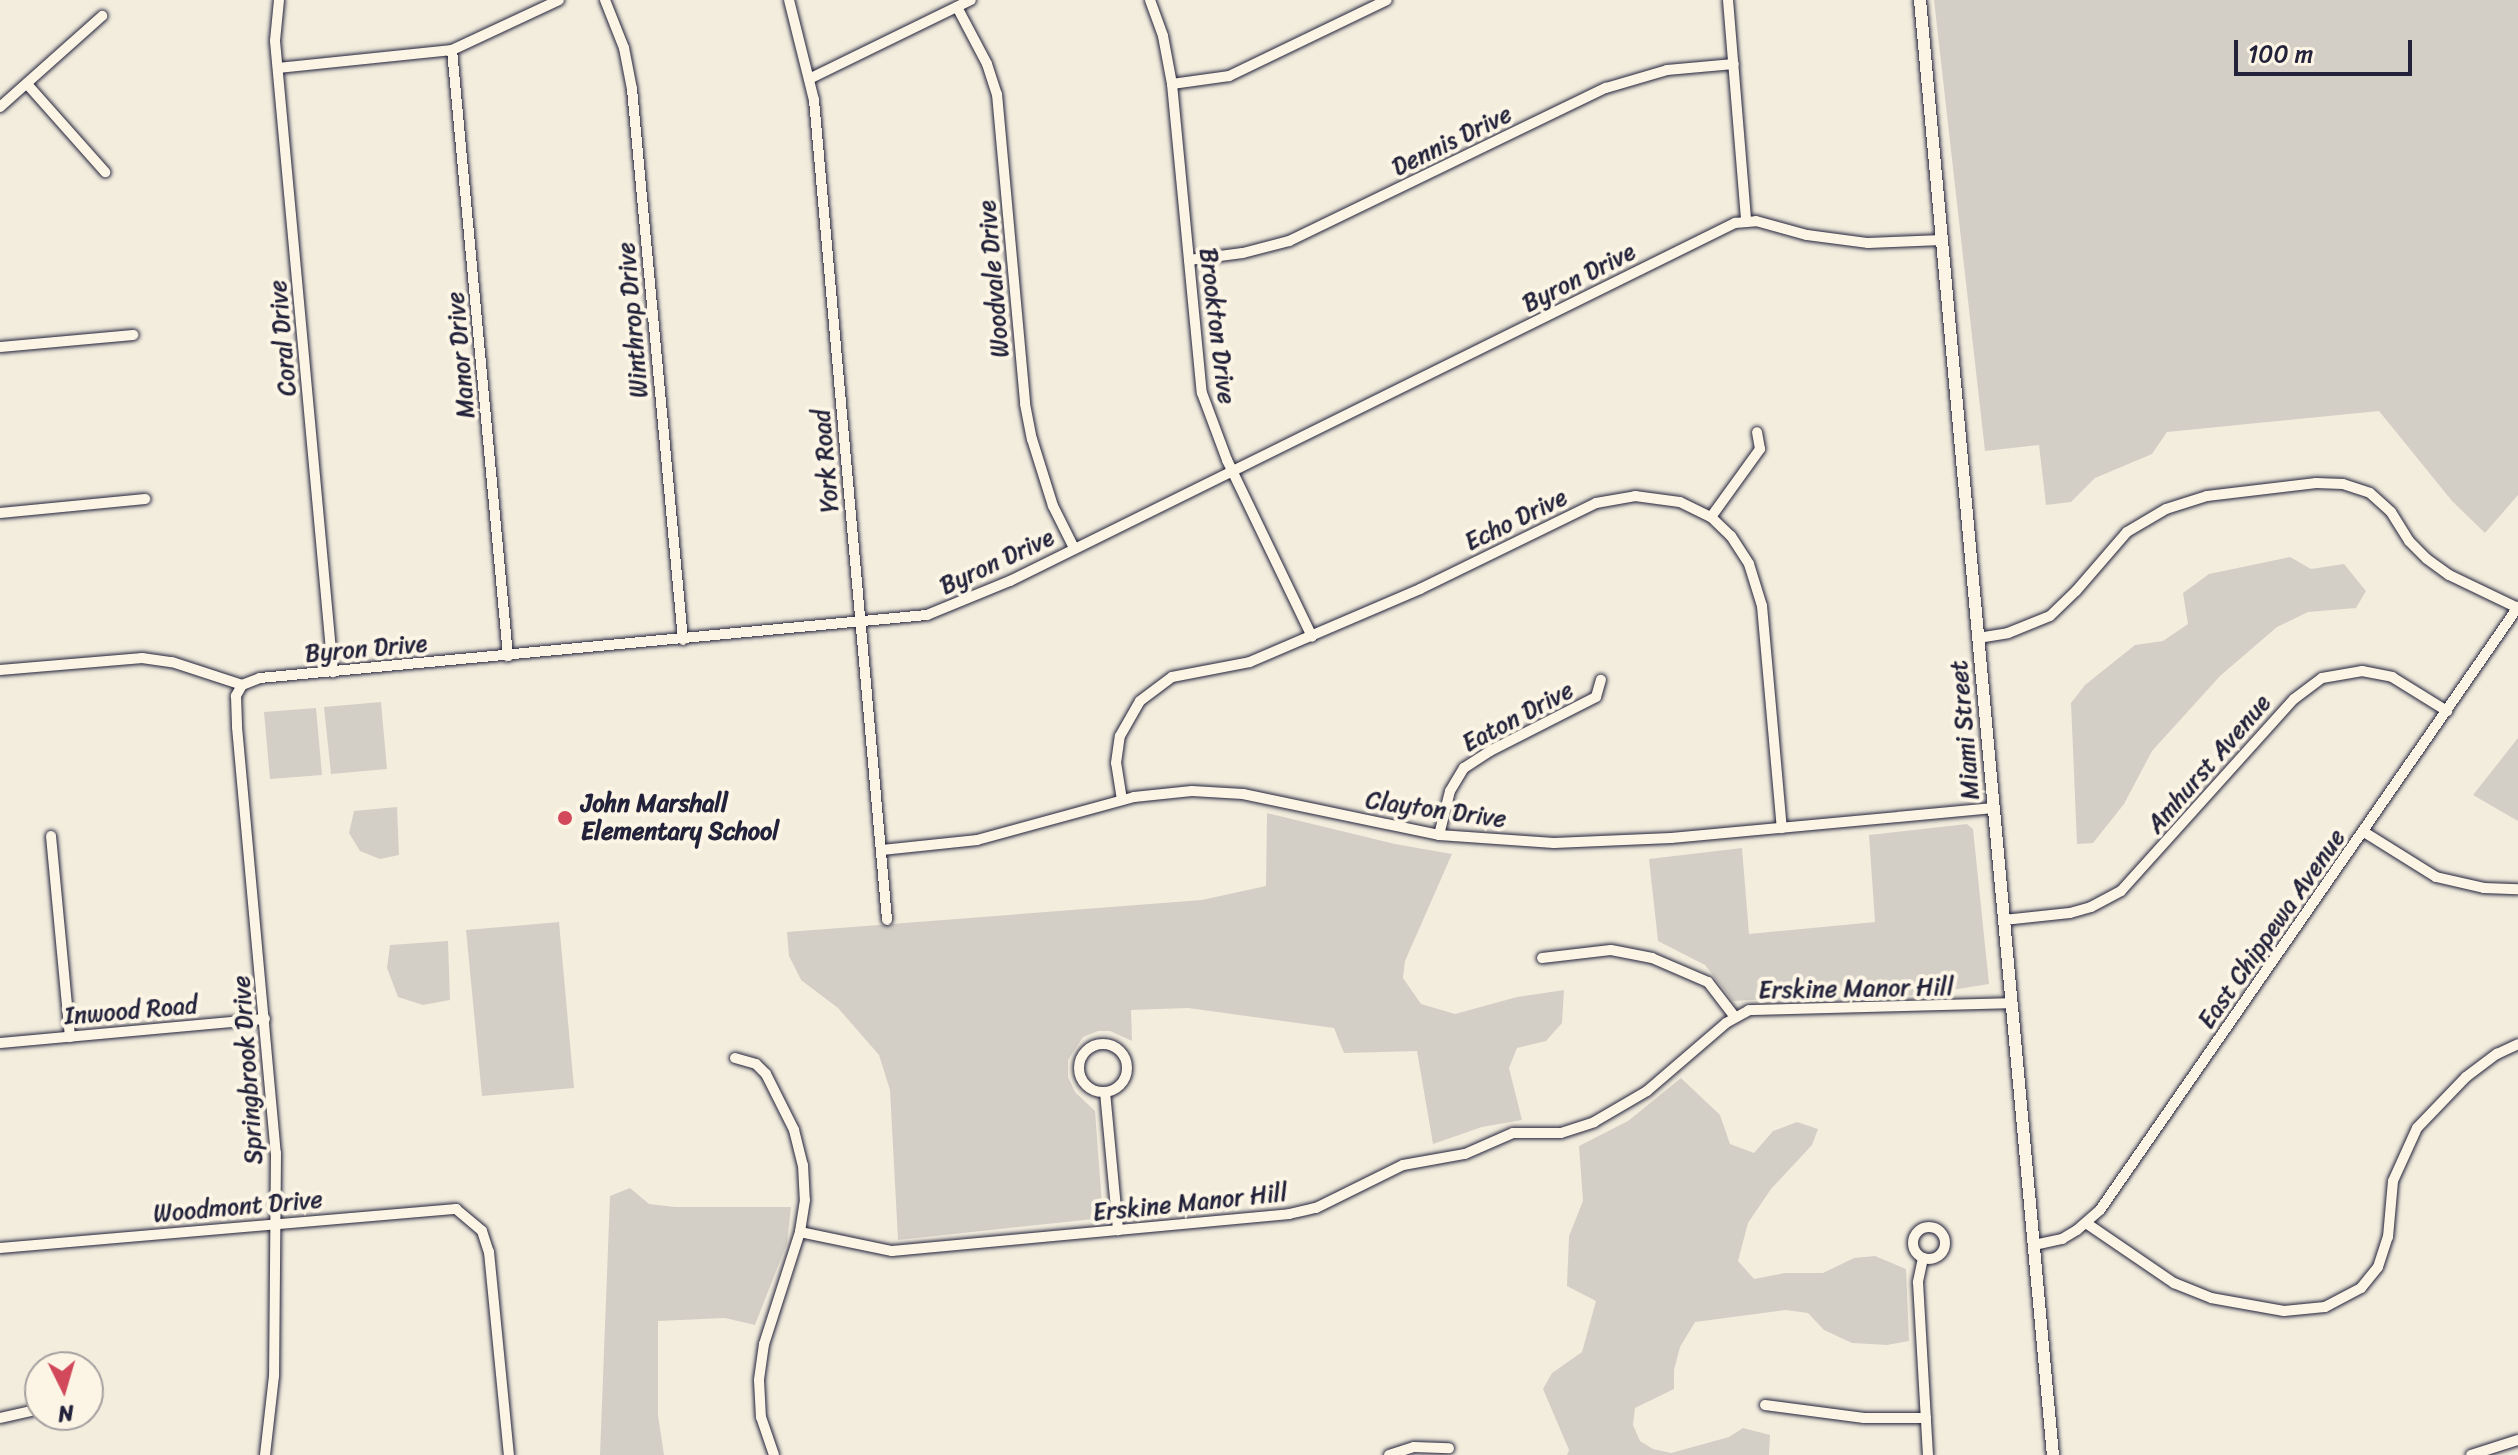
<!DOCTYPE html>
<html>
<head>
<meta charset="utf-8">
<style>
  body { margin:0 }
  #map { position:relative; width:2518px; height:1455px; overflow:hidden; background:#f3edde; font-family:Sriracha,sans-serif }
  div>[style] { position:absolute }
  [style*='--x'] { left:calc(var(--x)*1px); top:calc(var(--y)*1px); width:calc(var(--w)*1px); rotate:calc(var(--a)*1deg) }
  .green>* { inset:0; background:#d4cfc6 }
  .roads { filter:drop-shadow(0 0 2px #22223b) drop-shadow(0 0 2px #22223b) }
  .minor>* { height:10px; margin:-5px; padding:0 5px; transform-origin:5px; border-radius:5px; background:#fcf5e5 }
  .minor>.ring { margin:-5px; padding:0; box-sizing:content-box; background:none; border:10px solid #fcf5e5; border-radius:50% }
  .tertiary>* { height:12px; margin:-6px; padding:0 6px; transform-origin:6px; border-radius:6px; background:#fcf5e5 }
  .dots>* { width:22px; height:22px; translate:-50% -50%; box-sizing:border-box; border:4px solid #fcf5e5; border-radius:50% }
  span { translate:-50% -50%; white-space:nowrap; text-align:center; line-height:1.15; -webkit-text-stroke:8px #fcf5e5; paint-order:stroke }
  .street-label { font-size:24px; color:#22223b }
  .poi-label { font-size:24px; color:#22223b; font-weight:700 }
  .left { translate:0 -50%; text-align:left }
  .north { position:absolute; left:24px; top:1351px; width:80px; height:80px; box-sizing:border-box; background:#fcf5e5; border:2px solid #a5a1a1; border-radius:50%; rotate:175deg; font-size:22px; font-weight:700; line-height:32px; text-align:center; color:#22223b }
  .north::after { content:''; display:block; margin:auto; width:28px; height:36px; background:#d1495b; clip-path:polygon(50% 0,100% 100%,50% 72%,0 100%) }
  .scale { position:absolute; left:2234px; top:40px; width:178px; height:36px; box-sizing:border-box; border:4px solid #22223b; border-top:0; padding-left:10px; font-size:24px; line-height:28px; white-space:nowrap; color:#22223b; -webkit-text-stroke:6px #fcf5e5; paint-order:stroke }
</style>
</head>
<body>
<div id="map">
  <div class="green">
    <div style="clip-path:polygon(1934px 0,2518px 0,2518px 495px,2485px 533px,2452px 501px,2379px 411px,2167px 432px,2152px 454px,2095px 478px,2071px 502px,2046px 505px,2039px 445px,1985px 451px)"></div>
    <div style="clip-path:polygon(2290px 557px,2311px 569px,2344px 564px,2366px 591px,2356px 608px,2308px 612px,2277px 627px,2220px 676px,2152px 751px,2124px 804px,2093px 843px,2077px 844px,2071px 703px,2085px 685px,2135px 645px,2163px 641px,2188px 624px,2183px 593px,2209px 574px)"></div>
    <div style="clip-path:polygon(381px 702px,387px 769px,331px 774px,324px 707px)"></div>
    <div style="clip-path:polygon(316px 708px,322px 775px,270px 779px,264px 712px)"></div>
    <div style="clip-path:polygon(2518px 738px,2518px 821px,2473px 795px)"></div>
    <div style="clip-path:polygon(397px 807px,399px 855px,380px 859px,360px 851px,349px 833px,354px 811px)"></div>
    <div style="clip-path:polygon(1267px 813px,1395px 844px,1452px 854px,1405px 961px,1403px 978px,1421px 1004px,1455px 1014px,1517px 997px,1564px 990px,1562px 1023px,1546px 1041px,1517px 1048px,1509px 1068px,1522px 1120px,1482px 1127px,1433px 1144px,1417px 1051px,1344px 1053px,1334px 1028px,1188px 1008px,1131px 1010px,1132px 1041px,1110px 1031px,1098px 1031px,1083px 1037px,1068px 1060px,1068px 1077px,1075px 1092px,1095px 1111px,1103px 1218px,898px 1240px,890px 1090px,879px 1055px,838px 1008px,801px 980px,789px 956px,787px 932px,1202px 900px,1266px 886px)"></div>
    <div style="clip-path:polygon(1967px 824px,1973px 829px,1989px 984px,1920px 995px,1830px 999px,1805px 994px,1791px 998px,1733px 1001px,1705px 965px,1658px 941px,1649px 859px,1742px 848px,1749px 934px,1875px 922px,1869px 835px)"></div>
    <div style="clip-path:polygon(559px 922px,574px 1088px,482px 1096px,466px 930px)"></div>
    <div style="clip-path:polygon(448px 941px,450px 1000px,423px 1005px,398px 997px,387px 968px,390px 945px)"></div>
    <div style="clip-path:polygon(1681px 1078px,1720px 1115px,1730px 1144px,1754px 1153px,1773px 1131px,1797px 1122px,1818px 1129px,1812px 1145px,1771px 1189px,1748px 1223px,1738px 1261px,1754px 1279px,1785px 1273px,1823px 1273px,1854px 1258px,1875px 1256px,1906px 1269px,1909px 1341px,1887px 1345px,1852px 1343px,1824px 1330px,1808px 1313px,1786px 1310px,1695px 1322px,1680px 1347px,1674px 1370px,1674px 1389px,1635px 1408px,1633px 1425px,1640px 1441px,1653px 1449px,1671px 1453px,1729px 1437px,1743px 1428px,1770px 1435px,1769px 1455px,1567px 1455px,1569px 1450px,1543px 1389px,1552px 1373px,1582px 1352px,1596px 1301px,1567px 1286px,1569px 1236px,1583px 1201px,1579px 1146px,1628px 1121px)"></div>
    <div style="clip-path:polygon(630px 1188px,649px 1204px,675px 1207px,791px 1207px,787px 1243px,755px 1325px,725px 1318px,658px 1321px,658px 1415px,664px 1455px,600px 1455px,610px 1196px)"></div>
  </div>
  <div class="roads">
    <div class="minor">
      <div style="--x:279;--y:0;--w:41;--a:95.6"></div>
      <div style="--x:275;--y:41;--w:634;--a:84.75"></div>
      <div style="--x:605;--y:0;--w:52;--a:68.4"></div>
      <div style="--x:624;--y:48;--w:42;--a:79"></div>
      <div style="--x:632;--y:89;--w:553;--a:84.71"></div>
      <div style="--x:789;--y:0;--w:103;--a:76"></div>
      <div style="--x:814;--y:100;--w:823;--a:84.91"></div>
      <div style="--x:1150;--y:0;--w:38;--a:70"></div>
      <div style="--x:1163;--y:36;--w:49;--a:79.4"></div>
      <div style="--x:1172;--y:84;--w:310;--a:84.5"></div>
      <div style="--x:1202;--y:393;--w:72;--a:69.5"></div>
      <div style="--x:1227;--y:460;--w:196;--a:64.3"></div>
      <div style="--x:1728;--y:0;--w:221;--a:85.3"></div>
      <div style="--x:957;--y:7;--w:64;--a:62.2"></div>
      <div style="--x:987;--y:64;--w:32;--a:72"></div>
      <div style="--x:997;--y:94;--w:311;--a:84.8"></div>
      <div style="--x:1025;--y:404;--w:36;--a:79"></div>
      <div style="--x:1032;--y:439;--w:70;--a:72.6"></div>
      <div style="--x:1053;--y:506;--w:47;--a:63.4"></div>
      <div style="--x:452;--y:50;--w:609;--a:84.72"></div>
      <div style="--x:278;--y:68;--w:175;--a:-5.9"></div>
      <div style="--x:452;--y:50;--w:118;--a:-25"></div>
      <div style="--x:809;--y:79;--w:180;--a:-26"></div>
      <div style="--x:27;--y:84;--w:118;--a:48.4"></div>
      <div style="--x:1172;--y:84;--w:58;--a:-8"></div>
      <div style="--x:1229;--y:76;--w:175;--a:-25.7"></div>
      <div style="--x:0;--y:107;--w:137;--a:-41.7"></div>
      <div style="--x:1189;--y:260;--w:54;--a:-7.4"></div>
      <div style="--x:1243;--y:253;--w:48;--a:-14.6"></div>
      <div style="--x:1289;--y:241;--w:352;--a:-25.8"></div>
      <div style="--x:1606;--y:88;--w:64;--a:-16.4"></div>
      <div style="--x:1667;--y:70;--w:67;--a:-5.1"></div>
      <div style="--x:0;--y:347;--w:134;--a:-5.2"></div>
      <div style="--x:0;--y:513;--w:146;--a:-5.5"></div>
      <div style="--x:1711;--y:517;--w:84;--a:-54.2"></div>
      <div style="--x:1760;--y:449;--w:17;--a:-100"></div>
      <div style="--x:1978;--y:638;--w:30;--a:-9"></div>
      <div style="--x:2008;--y:633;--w:45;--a:-22"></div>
      <div style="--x:2050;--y:616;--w:36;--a:-44"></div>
      <div style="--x:2076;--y:591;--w:78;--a:-49.2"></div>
      <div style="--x:2127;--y:532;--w:45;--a:-30.5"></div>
      <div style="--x:2166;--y:509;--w:43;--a:-17.6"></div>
      <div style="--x:2207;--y:496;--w:110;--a:-6.8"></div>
      <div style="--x:2316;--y:483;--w:27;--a:2"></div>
      <div style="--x:2343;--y:484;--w:28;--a:18"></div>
      <div style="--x:2370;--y:493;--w:28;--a:42"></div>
      <div style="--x:2391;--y:512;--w:34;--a:58"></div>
      <div style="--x:2409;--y:541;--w:25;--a:45"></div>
      <div style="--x:2427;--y:559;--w:27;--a:36"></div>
      <div style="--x:2449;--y:575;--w:76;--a:25.6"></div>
      <div style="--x:0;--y:670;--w:143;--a:-4.8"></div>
      <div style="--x:142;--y:658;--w:30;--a:8"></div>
      <div style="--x:172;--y:662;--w:74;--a:18.2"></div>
      <div style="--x:242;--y:685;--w:19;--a:-21"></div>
      <div style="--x:260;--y:678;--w:670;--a:-5.4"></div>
      <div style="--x:927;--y:615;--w:90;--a:-22.3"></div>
      <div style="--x:1010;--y:581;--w:809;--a:-26.28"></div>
      <div style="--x:1735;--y:223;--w:21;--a:-5"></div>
      <div style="--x:1756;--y:221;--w:53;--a:15.4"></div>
      <div style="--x:1807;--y:235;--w:62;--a:7.5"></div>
      <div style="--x:1868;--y:243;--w:74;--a:-2.3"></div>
      <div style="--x:242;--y:685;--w:13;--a:119"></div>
      <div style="--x:236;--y:696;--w:31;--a:88"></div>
      <div style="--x:237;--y:727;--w:428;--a:84.8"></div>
      <div style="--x:276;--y:1153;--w:223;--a:90.5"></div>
      <div style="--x:274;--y:1376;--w:80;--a:96.5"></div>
      <div style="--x:1122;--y:800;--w:37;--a:-99"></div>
      <div style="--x:1116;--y:763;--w:27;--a:-82"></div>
      <div style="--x:1120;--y:736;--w:40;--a:-60.3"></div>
      <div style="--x:1140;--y:701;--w:40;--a:-37"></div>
      <div style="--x:1172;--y:677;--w:79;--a:-10.9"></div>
      <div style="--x:1250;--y:662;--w:185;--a:-23.2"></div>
      <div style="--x:1420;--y:589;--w:196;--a:-26"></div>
      <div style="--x:1596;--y:503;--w:40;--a:-10"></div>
      <div style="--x:1635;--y:496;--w:45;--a:7.6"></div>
      <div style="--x:1680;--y:502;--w:34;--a:26"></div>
      <div style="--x:1711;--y:517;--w:28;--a:44"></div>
      <div style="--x:1731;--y:536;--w:33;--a:57"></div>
      <div style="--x:1749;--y:564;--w:44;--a:72.8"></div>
      <div style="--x:1762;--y:606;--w:223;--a:84.9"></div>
      <div style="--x:2364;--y:832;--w:85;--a:32"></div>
      <div style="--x:2436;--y:877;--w:49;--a:12.9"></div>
      <div style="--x:2484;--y:888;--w:34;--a:2"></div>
      <div style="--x:1439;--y:835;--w:45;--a:-76"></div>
      <div style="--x:1450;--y:791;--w:27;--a:-59"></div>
      <div style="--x:1464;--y:768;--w:31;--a:-33"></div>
      <div style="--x:1490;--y:751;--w:119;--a:-27"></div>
      <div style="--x:1596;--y:697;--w:18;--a:-74"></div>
      <div style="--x:51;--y:836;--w:202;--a:84.6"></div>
      <div style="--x:882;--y:850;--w:96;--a:-6"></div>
      <div style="--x:977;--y:840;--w:163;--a:-15.3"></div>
      <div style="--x:1134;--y:797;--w:58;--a:-5.9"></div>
      <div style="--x:1192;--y:791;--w:51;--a:3.4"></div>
      <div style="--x:1243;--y:794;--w:200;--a:11.8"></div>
      <div style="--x:1439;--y:835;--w:115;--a:4"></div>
      <div style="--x:1554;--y:843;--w:117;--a:-2.4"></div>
      <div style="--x:1671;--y:838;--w:324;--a:-5.3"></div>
      <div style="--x:2004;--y:920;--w:66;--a:-6.1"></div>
      <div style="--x:2070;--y:913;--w:22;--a:-16"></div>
      <div style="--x:2091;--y:907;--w:34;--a:-28"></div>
      <div style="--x:2121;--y:891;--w:258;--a:-48"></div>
      <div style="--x:2294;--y:699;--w:35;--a:-37"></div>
      <div style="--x:2322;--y:678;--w:41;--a:-9.9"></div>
      <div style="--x:2362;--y:671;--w:31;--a:11"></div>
      <div style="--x:2392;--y:677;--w:65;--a:31.7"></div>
      <div style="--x:1542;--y:958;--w:69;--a:-6.6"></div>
      <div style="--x:1611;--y:950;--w:42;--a:11"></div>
      <div style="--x:1652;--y:958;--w:61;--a:23.2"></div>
      <div style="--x:1708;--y:982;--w:44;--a:52.4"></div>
      <div style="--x:0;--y:1043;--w:266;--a:-5.2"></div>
      <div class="ring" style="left:1079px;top:1044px;width:38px;height:38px"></div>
      <div style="--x:735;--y:1058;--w:22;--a:16"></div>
      <div style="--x:756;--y:1064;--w:14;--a:45"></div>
      <div style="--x:766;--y:1074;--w:63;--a:63.4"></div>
      <div style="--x:794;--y:1130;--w:36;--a:76"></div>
      <div style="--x:803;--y:1165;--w:35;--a:87"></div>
      <div style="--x:805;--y:1200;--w:32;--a:99"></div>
      <div style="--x:800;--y:1232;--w:118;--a:107.8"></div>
      <div style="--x:764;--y:1344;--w:36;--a:98"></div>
      <div style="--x:759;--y:1380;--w:37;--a:87"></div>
      <div style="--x:761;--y:1417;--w:40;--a:71.1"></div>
      <div style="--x:1105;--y:1092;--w:139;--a:84.6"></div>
      <div style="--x:2086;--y:1223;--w:107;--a:34.3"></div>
      <div style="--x:2174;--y:1283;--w:40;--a:22"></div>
      <div style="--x:2211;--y:1298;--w:74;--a:10.1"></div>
      <div style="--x:2284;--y:1311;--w:41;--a:-5.6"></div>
      <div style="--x:2325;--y:1307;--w:41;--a:-27.8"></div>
      <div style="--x:2361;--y:1288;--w:27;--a:-51"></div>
      <div style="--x:2378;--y:1267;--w:32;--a:-72"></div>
      <div style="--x:2388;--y:1237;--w:56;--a:-84.9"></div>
      <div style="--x:2393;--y:1181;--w:58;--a:-65.6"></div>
      <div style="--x:2417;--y:1128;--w:71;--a:-46.1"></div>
      <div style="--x:2466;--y:1077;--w:39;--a:-37"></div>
      <div style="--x:2497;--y:1054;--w:23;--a:-25"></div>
      <div class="ring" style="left:1913px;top:1227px;width:22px;height:22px"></div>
      <div style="--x:800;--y:1232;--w:94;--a:11.7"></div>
      <div style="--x:892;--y:1251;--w:399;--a:-5.3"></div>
      <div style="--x:1289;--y:1214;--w:28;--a:-13"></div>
      <div style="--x:1316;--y:1208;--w:97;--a:-26.3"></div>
      <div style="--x:1403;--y:1165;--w:63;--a:-10.1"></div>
      <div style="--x:1465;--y:1154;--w:52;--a:-23.6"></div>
      <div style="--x:1513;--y:1133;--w:48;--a:0"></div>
      <div style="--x:1561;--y:1133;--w:35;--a:-18"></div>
      <div style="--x:1594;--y:1122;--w:61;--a:-30.3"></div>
      <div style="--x:1647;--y:1091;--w:104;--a:-40.7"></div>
      <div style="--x:1726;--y:1023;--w:26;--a:-29"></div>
      <div style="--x:1749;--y:1010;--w:263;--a:-1.5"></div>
      <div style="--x:2034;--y:1245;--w:29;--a:-12"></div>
      <div style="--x:2062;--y:1239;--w:17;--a:-31"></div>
      <div style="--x:2077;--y:1230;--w:30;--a:-41"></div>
      <div style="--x:2100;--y:1210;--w:734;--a:-55.27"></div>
      <div style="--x:0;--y:1248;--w:458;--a:-4.9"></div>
      <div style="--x:456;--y:1209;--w:34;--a:40"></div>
      <div style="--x:482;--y:1231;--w:22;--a:72"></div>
      <div style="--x:489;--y:1252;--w:204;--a:84.4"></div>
      <div style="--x:1923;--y:1258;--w:25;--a:102"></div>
      <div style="--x:1918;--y:1282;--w:173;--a:86.7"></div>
      <div style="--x:1765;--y:1405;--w:100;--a:7.5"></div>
      <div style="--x:1864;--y:1418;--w:62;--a:0"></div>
      <div style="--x:0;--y:1418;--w:41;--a:-12.7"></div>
      <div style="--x:1389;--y:1455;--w:26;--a:-18"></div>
      <div style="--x:1414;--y:1447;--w:35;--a:2"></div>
      <div style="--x:2471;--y:1455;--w:49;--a:-17.7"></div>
    </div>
    <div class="tertiary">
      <div style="--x:1920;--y:0;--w:1461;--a:84.78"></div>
    </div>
  </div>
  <div class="dots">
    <div style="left:565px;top:818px;background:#d1495b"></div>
  </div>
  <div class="street-label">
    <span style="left:1452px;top:141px;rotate:-26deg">Dennis Drive</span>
    <span style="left:1579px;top:278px;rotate:-27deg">Byron Drive</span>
    <span style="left:994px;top:279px;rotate:-95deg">Woodvale Drive</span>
    <span style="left:633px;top:320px;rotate:-95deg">Winthrop Drive</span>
    <span style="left:1217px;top:326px;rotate:83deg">Brookton Drive</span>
    <span style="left:283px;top:338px;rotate:-95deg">Coral Drive</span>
    <span style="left:461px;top:355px;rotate:-95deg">Manor Drive</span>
    <span style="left:826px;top:461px;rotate:-95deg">York Road</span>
    <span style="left:1516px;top:520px;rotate:-26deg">Echo Drive</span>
    <span style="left:997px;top:562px;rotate:-25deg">Byron Drive</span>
    <span style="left:366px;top:649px;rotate:-5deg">Byron Drive</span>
    <span style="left:1518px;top:717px;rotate:-28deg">Eaton Drive</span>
    <span style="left:1965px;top:730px;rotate:-95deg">Miami Street</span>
    <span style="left:2209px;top:764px;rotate:-49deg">Amhurst Avenue</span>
    <span style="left:1436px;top:810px;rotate:8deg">Clayton Drive</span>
    <span style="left:2272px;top:929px;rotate:-55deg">East Chippewa Avenue</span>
    <span style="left:1856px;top:989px;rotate:-1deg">Erskine Manor Hill</span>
    <span style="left:131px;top:1011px;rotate:-5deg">Inwood Road</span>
    <span style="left:248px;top:1070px;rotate:-94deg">Springbrook Drive</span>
    <span style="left:1190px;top:1203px;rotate:-6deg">Erskine Manor Hill</span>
    <span style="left:238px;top:1207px;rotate:-5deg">Woodmont Drive</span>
  </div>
  <div class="poi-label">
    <span class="left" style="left:581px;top:818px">John Marshall<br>Elementary School</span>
  </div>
  <div class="north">N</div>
  <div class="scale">100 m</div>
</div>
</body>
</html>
